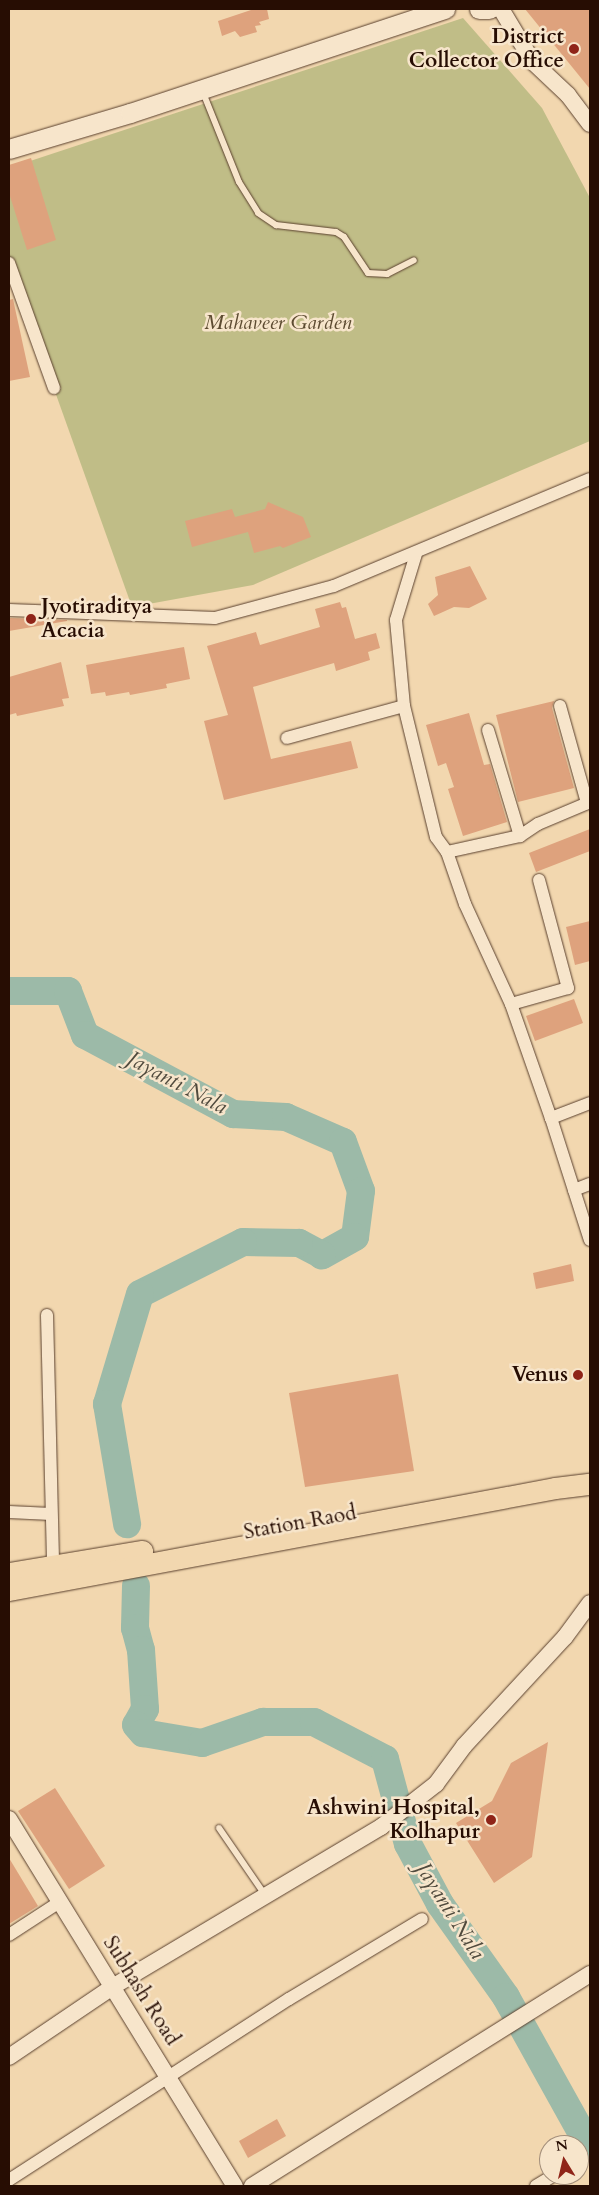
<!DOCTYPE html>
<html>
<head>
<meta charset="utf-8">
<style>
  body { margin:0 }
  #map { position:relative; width:599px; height:2195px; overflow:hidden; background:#f2d7af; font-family:Cardo,serif }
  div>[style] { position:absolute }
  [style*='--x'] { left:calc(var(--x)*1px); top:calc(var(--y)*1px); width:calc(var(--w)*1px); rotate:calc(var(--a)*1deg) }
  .green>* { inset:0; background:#c0bd87 }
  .river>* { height:28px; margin:-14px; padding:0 14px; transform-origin:14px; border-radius:14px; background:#9cbaa8 }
  .building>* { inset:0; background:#dea27d }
  .roads { filter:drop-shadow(0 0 1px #5a402e) drop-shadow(0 0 1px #5a402e) }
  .service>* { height:6px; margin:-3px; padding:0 3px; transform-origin:3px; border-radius:3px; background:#f7e5cb }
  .minor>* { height:12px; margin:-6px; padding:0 6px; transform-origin:6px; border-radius:6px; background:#f7e5cb }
  .tertiary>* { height:16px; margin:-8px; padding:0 8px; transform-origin:8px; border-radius:8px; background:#f7e5cb }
  .secondary>* { height:19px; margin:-9.5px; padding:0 9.5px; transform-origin:9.5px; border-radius:9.5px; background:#f7e5cb }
  .trunk>* { height:21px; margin:-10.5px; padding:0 10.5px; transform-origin:10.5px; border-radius:10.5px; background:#f2d7af }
  .dots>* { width:14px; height:14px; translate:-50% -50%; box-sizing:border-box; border:2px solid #f7e5cb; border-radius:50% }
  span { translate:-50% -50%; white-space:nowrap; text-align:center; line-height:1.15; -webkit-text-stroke:5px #f7e5cb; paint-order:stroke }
  .poi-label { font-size:21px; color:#270d03; font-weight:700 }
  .right { translate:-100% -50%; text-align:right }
  .left { translate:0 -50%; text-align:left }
  .park-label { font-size:21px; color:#5d4b31; font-style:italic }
  .street-label { font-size:21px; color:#270d03 }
  .water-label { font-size:22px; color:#504a3d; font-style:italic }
  .frame { position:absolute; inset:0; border:10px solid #270d03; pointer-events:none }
  .north { position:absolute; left:539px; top:2135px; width:50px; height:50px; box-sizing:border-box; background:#f7e5cb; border:1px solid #a48f7b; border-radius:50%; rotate:351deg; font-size:14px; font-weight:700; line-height:20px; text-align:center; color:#270d03 }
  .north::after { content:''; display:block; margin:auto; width:18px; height:22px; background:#8f2418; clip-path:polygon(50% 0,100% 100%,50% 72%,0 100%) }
</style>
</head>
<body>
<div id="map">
  <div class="green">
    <div style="clip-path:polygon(463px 18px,542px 108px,590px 198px,590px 441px,253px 585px,132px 607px,9px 263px,9px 168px)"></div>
  </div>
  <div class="river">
    <div style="--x:9;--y:991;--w:59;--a:0"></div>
    <div style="--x:68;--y:991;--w:47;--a:68.9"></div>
    <div style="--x:85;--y:1035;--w:168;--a:28.1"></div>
    <div style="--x:233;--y:1114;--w:53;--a:3.2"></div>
    <div style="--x:286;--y:1117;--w:62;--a:23.7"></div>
    <div style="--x:343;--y:1142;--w:52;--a:69.8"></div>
    <div style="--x:361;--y:1191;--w:46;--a:97.4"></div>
    <div style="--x:355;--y:1237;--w:38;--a:151"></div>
    <div style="--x:322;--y:1255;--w:26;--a:-152"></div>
    <div style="--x:299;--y:1243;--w:56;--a:-179"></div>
    <div style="--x:243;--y:1242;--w:115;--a:153.2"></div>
    <div style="--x:140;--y:1294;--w:115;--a:106.7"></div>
    <div style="--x:107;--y:1404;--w:122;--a:80.5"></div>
    <div style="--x:136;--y:1586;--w:42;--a:91.4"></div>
    <div style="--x:135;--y:1628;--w:23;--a:75"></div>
    <div style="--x:141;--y:1650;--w:59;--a:86.1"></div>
    <div style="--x:145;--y:1709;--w:18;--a:119"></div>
    <div style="--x:136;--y:1725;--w:11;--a:49"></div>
    <div style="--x:143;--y:1733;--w:60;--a:9.6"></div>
    <div style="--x:202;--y:1743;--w:65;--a:-19"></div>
    <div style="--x:263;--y:1722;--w:51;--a:0"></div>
    <div style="--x:314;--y:1722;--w:80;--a:27.5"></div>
    <div style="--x:385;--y:1759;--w:88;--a:74.9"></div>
    <div style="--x:408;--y:1844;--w:68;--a:61.9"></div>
    <div style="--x:440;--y:1904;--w:114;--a:54.6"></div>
    <div style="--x:506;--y:1997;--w:173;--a:60.9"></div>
  </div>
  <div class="building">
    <div style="clip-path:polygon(254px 9px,267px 9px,269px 19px,259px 22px,261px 25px,255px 26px,257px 32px,240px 37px,235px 31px,222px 36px,218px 21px)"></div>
    <div style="clip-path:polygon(525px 9px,590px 9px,590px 89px)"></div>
    <div style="clip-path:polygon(31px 158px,56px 240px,27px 250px,9px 193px,9px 165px)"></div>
    <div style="clip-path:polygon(13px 299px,30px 377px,9px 381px,9px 300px)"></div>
    <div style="clip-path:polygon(268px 502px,303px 517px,311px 537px,283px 548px,280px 546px,254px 553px,248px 532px,192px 547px,185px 521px,232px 509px,235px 517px,265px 509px)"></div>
    <div style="clip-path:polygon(470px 566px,487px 599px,469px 608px,454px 607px,434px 616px,428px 604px,438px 595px,435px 577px)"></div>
    <div style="clip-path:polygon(340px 602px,342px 608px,346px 607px,355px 639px,376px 633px,380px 648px,368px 652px,370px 660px,336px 671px,334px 663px,253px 687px,271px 759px,351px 741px,358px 768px,224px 800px,204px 721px,228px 715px,207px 646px,256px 632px,260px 645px,320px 627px,315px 609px)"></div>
    <div style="clip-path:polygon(9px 618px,67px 620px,67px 621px,9px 631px)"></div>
    <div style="clip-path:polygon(184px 647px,190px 679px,166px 684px,167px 688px,130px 695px,129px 692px,106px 696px,105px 692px,91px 694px,86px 665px)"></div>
    <div style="clip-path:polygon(61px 662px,69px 698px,62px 699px,64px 706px,17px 716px,16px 713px,9px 715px,9px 677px)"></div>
    <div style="clip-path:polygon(554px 701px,552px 708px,574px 788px,518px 802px,496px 715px)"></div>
    <div style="clip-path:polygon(469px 713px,484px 765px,490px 764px,507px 822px,463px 836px,448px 789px,454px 787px,446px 763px,438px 766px,426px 725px)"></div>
    <div style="clip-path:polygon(590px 829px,590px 851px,536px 872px,529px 853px)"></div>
    <div style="clip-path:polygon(590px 921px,590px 961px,575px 965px,566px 927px)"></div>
    <div style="clip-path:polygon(574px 999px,583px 1023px,535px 1041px,526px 1016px)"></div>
    <div style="clip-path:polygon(571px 1264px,574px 1281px,536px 1289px,533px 1273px)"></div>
    <div style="clip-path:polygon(398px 1374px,414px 1471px,305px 1487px,289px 1393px)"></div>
    <div style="clip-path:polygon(548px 1742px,532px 1857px,494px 1883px,456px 1823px,492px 1801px,511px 1763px)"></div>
    <div style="clip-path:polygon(55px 1788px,105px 1866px,69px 1889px,18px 1811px)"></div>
    <div style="clip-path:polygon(9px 1858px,38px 1906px,9px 1924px)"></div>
    <div style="clip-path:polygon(277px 2119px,286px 2136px,248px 2158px,239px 2141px)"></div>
  </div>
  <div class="roads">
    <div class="service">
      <div style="--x:202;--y:90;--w:99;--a:68.1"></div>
      <div style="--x:239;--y:182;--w:36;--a:58"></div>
      <div style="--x:258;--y:213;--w:22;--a:34"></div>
      <div style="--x:276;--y:225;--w:60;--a:6.7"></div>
      <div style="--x:336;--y:232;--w:9;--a:32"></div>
      <div style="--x:344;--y:237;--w:43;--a:56.3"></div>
      <div style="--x:368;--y:273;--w:19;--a:3"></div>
      <div style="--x:387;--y:274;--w:30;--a:-27"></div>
      <div style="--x:219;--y:1828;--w:81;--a:55.5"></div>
    </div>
    <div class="minor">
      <div style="--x:9;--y:263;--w:133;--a:70.2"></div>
      <div style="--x:416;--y:554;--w:69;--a:106.9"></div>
      <div style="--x:396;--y:620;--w:86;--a:84.7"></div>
      <div style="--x:404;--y:706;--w:135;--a:76.3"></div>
      <div style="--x:436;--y:837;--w:19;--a:54"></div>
      <div style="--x:447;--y:852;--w:75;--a:-12.4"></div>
      <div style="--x:520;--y:836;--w:22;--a:-34"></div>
      <div style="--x:538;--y:824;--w:56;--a:-22.9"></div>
      <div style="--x:9;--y:610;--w:206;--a:2.2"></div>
      <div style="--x:215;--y:618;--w:123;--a:-15.1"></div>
      <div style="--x:334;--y:586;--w:277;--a:-22.7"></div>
      <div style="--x:560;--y:706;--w:101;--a:74.4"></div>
      <div style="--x:488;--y:730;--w:111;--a:73.2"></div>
      <div style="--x:287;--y:738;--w:121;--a:-15.3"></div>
      <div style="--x:447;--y:852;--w:55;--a:70.9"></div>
      <div style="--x:465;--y:904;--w:110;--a:65.3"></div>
      <div style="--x:539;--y:880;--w:112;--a:75"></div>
      <div style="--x:568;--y:988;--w:59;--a:164.3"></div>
      <div style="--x:511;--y:1004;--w:121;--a:70.7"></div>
      <div style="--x:590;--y:1103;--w:42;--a:159"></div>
      <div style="--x:551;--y:1118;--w:128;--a:72.3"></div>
      <div style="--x:574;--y:1190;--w:17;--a:-21"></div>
      <div style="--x:47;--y:1315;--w:250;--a:88.6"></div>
      <div style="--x:9;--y:1512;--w:42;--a:2.7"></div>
      <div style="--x:9;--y:1935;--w:59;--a:-33.1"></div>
      <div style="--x:9;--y:2180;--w:333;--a:-32.9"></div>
      <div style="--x:289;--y:1999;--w:155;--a:-31"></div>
      <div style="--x:536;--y:2186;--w:17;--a:-31"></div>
    </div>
    <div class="tertiary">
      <div style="--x:501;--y:9;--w:62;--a:58.9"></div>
      <div style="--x:533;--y:62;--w:48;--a:43.3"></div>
      <div style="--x:568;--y:95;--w:36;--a:53"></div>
      <div style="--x:9;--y:1819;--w:431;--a:58.4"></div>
      <div style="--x:9;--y:2057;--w:127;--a:-34.1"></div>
      <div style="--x:114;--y:1986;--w:311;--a:-30.8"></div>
      <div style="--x:381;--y:1827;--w:70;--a:-38"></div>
      <div style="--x:436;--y:1784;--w:47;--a:-53.6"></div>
      <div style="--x:464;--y:1746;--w:149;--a:-47.2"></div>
      <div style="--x:565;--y:1637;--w:42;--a:-53.7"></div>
      <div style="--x:252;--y:2186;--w:399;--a:-32.1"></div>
    </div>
    <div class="secondary">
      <div style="--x:479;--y:9;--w:10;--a:0"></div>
      <div style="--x:9;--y:149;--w:126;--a:-16.6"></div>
      <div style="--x:130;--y:113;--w:332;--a:-18.3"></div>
    </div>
    <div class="trunk">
      <div style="--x:9;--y:1573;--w:135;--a:-9.4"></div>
      <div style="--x:9;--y:1590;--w:555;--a:-10.58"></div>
      <div style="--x:555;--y:1488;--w:35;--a:-7"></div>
    </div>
  </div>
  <div class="dots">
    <div style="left:574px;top:49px;background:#8f2418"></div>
    <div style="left:31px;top:619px;background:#8f2418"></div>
    <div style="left:578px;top:1375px;background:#8f2418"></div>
    <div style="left:491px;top:1820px;background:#8f2418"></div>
  </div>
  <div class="poi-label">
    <span class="right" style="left:564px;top:49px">District<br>Collector Office</span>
    <span class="left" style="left:41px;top:619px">Jyotiraditya<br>Acacia</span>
    <span class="right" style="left:568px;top:1375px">Venus</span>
    <span class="right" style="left:480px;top:1820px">Ashwini Hospital,<br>Kolhapur</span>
  </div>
  <div class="park-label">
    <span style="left:278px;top:323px">Mahaveer Garden</span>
  </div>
  <div class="street-label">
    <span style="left:300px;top:1523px;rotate:-10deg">Station Raod</span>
    <span style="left:141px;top:1991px;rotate:58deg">Subhash Road</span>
  </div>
  <div class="water-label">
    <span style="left:177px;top:1083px;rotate:28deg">Jayanti Nala</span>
    <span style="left:450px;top:1911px;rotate:58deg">Jayanti Nala</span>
  </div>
  <div class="frame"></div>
  <div class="north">N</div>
</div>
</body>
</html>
